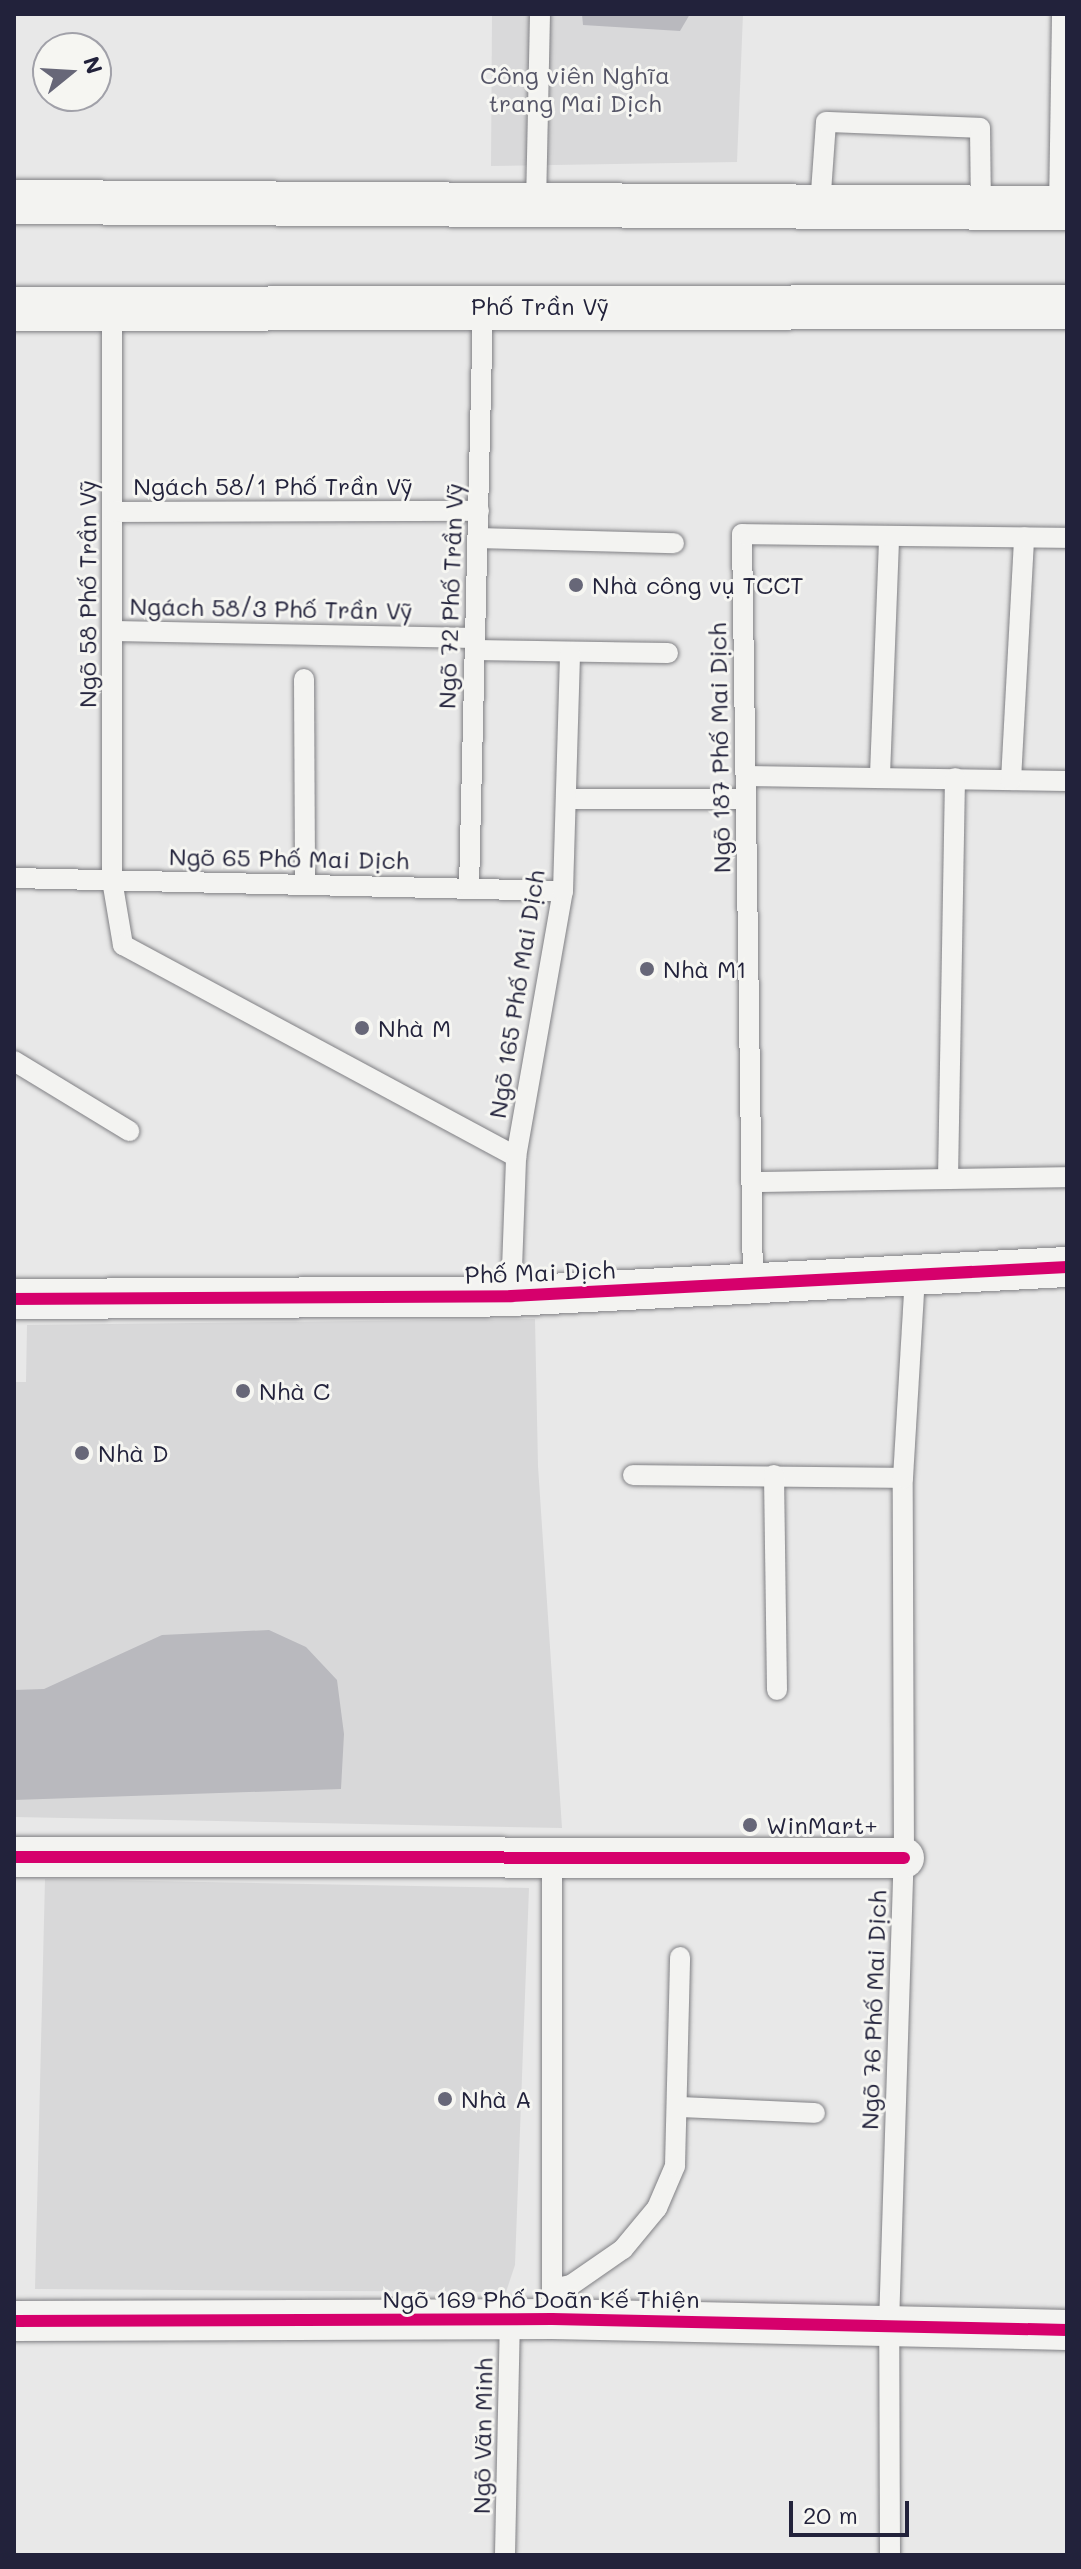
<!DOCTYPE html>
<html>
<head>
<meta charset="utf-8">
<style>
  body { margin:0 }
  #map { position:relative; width:1081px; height:2569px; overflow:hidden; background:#e8e8e8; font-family:Mali,sans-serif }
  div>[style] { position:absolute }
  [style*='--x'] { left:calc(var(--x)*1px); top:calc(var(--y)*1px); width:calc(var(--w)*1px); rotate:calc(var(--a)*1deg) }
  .built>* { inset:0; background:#d8d8d9 }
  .green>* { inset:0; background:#d9d9da }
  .water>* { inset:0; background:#b9b9be }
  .roads { filter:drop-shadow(0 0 2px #808084) drop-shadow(0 0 2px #808084) }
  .lane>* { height:20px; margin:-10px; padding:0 10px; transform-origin:10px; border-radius:10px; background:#f3f3f1 }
  .street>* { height:40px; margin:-20px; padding:0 20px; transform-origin:20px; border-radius:20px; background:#f3f3f1 }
  .secondary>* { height:44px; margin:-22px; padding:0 22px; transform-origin:22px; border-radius:22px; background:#f3f3f1 }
  .cycleway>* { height:12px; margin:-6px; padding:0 6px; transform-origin:6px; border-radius:6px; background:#d6006c }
  .dots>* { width:22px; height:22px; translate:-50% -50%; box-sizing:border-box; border:4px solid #f6f6f2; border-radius:50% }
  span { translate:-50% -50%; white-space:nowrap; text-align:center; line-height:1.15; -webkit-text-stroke:6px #f6f6f2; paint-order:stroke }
  .park-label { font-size:24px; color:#555567 }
  .street-label { font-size:24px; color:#22223b }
  .poi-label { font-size:24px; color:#22223b }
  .left { translate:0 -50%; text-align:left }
  .frame { position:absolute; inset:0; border:16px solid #22223b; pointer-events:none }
  .north { position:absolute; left:32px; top:32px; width:80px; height:80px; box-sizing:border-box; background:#f6f6f2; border:2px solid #a1a1a9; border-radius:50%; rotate:72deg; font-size:22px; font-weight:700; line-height:32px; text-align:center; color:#22223b }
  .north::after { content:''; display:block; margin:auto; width:28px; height:36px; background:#676778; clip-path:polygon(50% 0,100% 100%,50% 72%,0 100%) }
  .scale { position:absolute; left:789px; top:2501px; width:120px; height:36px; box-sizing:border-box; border:4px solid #22223b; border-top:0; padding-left:10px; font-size:24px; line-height:28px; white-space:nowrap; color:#22223b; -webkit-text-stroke:6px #f6f6f2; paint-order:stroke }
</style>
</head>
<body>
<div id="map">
  <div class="built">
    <div style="clip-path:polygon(535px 1319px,538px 1466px,562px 1828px,14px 1817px,14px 1382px,26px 1382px,27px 1325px)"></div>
    <div style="clip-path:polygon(45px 1879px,529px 1888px,515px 2265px,506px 2292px,35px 2289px)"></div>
  </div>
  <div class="green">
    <div style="clip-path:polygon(492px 14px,743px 14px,737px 162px,491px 166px)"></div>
  </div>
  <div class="water">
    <div style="clip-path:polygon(582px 14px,690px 14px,680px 31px,583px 25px)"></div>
    <div style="clip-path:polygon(269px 1630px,306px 1647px,337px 1680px,344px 1734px,341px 1789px,14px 1800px,14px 1690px,44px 1689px,162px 1635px)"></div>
  </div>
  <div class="roads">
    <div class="lane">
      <div style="--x:536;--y:205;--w:191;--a:-88.8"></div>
      <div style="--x:820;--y:206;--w:84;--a:-85.9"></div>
      <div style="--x:826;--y:122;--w:154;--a:2.2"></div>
      <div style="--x:980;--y:128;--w:79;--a:89.3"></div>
      <div style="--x:1059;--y:208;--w:194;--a:-89.1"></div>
      <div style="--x:112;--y:309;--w:571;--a:90"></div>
      <div style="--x:112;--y:880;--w:66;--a:80.4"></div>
      <div style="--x:123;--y:945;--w:447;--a:28.3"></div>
      <div style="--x:114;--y:512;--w:365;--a:-0.2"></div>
      <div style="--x:478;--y:538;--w:196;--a:1.5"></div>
      <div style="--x:114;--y:631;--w:361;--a:1.1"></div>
      <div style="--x:475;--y:650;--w:193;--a:0.9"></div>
      <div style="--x:304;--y:679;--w:206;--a:89.7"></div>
      <div style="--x:880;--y:775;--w:239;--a:-87.8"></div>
      <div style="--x:746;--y:776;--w:321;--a:0.9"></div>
      <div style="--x:1011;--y:780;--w:243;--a:-86.9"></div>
      <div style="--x:567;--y:799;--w:179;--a:0"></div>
      <div style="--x:14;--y:878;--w:549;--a:1.36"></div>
      <div style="--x:469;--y:888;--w:583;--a:-88.62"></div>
      <div style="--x:14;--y:1061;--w:135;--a:31.3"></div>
      <div style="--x:948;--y:1179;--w:401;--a:-89"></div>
      <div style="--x:754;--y:1182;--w:313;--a:-0.9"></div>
      <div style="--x:753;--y:1286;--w:752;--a:-90.84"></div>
      <div style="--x:742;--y:534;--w:325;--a:0.7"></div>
      <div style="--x:511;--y:1296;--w:139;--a:-87.9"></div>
      <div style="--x:516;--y:1157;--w:270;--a:-80"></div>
      <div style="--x:563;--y:891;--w:239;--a:-88.3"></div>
      <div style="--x:633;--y:1475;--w:270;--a:0.6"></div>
      <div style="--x:774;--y:1475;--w:215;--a:89.2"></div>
      <div style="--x:679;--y:2107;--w:136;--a:2.5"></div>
      <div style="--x:552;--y:2289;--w:19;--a:-12"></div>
      <div style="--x:571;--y:2285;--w:63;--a:-34.7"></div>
      <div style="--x:623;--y:2249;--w:53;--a:-50.3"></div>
      <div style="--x:657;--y:2208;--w:46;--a:-66.8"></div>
      <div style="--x:675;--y:2166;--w:209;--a:-88.6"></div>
      <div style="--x:552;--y:2319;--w:463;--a:-90"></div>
      <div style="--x:505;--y:2555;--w:236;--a:-88.8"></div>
      <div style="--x:890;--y:2555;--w:230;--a:-90.2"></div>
      <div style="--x:889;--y:2325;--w:467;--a:-88.2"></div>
      <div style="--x:904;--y:1858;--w:380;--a:-90.2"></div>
      <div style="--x:903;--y:1478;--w:203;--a:-86.6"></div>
    </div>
    <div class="street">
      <div style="--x:14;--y:1299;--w:497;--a:-0.3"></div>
      <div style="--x:511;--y:1296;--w:557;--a:-2.99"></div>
      <div style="--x:14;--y:1857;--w:890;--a:0.06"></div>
      <div style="--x:14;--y:2321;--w:538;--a:-0.21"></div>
      <div style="--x:552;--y:2319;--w:515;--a:1.22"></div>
    </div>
    <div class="secondary">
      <div style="--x:14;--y:202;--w:1053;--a:0.33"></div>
      <div style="--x:14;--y:309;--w:1053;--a:-0.11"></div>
    </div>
  </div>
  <div class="cycleway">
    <div style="--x:14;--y:1299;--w:497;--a:-0.3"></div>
    <div style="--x:511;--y:1296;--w:557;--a:-2.99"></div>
    <div style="--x:14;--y:1857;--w:890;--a:0.06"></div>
    <div style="--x:14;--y:2321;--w:538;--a:-0.21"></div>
    <div style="--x:552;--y:2319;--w:515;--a:1.22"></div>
  </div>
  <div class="dots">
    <div style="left:576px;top:585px;background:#676778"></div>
    <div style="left:647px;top:969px;background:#676778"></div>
    <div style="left:362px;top:1028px;background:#676778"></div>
    <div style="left:243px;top:1391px;background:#676778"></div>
    <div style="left:82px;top:1453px;background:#676778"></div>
    <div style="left:750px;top:1825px;background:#676778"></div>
    <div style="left:445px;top:2099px;background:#676778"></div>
  </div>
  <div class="park-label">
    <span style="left:575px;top:89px">Công viên Nghĩa<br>trang Mai Dịch</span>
  </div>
  <div class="street-label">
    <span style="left:540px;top:306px">Phố Trần Vỹ</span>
    <span style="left:273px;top:486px">Ngách 58/1 Phố Trần Vỹ</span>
    <span style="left:87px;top:594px;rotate:-90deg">Ngõ 58 Phố Trần Vỹ</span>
    <span style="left:450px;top:596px;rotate:-88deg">Ngõ 72 Phố Trần Vỹ</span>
    <span style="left:271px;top:608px;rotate:1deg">Ngách 58/3 Phố Trần Vỹ</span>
    <span style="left:719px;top:748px;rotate:-91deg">Ngõ 187 Phố Mai Dịch</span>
    <span style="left:289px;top:858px;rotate:1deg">Ngõ 65 Phố Mai Dịch</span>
    <span style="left:516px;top:994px;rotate:-81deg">Ngõ 165 Phố Mai Dịch</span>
    <span style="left:540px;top:1272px;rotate:-2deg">Phố Mai Dịch</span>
    <span style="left:873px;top:2010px;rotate:-88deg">Ngõ 76 Phố Mai Dịch</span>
    <span style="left:541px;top:2299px">Ngõ 169 Phố Doãn Kế Thiện</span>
    <span style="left:482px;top:2436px;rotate:-89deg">Ngõ Văn Minh</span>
  </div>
  <div class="poi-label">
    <span class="left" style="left:592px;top:585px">Nhà công vụ TCCT</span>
    <span class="left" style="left:663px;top:969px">Nhà M1</span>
    <span class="left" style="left:378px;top:1028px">Nhà M</span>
    <span class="left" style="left:259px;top:1391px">Nhà C</span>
    <span class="left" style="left:98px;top:1453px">Nhà D</span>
    <span class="left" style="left:766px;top:1825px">WinMart+</span>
    <span class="left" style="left:461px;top:2099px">Nhà A</span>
  </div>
  <div class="frame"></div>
  <div class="north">N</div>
  <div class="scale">20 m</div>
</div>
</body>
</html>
